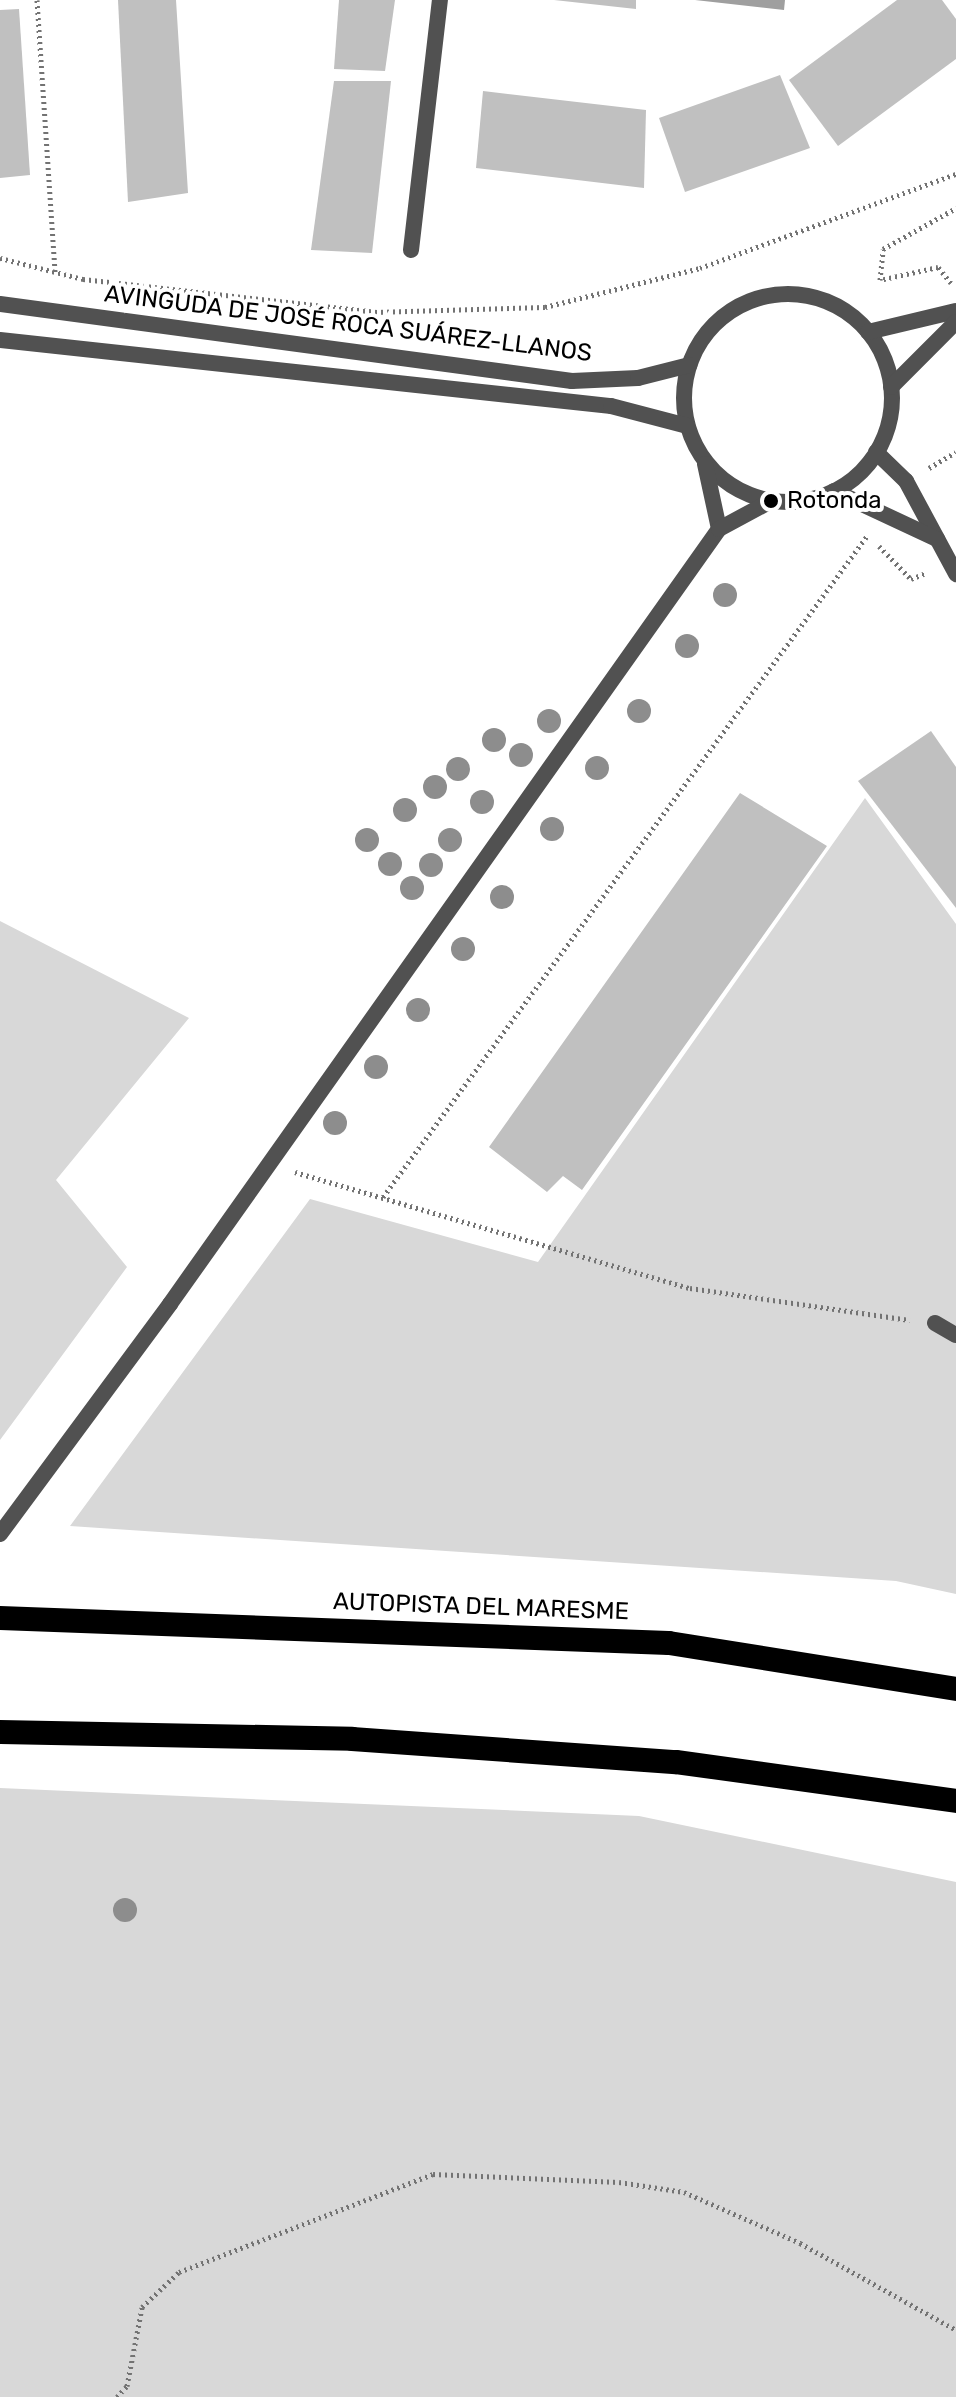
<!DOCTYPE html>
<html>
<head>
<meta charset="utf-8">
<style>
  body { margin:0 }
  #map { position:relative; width:956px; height:2397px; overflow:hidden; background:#fff; font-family:Rubik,sans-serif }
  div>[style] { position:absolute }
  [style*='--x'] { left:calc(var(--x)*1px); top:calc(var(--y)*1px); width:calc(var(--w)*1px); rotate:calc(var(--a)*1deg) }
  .green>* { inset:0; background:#d8d8d8 }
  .water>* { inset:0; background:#9f9f9f }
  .building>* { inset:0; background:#c0c0c0 }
  .path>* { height:5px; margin-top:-2.5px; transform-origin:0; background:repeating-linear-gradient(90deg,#737373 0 2px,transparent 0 6px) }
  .minor>* { height:16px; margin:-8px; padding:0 8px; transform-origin:8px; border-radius:8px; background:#515151 }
  .tertiary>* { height:16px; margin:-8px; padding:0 8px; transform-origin:8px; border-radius:8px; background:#515151 }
  .tertiary>.ring { margin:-8px; padding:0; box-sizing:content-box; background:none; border:16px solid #515151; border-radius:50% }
  .motorway>* { height:24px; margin:-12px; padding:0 12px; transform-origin:12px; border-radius:12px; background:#000 }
  .trees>* { width:24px; height:24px; margin:-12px; border-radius:50%; background:#8d8d8d }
  .dots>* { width:22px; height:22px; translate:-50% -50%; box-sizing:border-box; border:4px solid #fff; border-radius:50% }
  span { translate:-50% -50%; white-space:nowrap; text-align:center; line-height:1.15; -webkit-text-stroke:8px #fff; paint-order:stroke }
  .street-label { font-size:24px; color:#000 }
  .poi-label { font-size:24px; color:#000 }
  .left { translate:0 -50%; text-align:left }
</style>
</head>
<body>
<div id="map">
  <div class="green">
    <div style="clip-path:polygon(865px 798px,956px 924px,956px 1594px,896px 1581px,70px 1526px,310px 1199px,538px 1262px)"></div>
    <div style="clip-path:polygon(0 921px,189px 1018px,56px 1180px,127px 1267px,0 1440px)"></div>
    <div style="clip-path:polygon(0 1788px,639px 1816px,956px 1882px,956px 2397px,0 2397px)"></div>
  </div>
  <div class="water">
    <div style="clip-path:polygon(695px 0,785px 0,784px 10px)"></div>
  </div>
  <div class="building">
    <div style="clip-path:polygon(118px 0,176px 0,188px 193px,128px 202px)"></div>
    <div style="clip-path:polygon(339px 0,395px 0,385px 71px,334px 69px)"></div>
    <div style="clip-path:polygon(554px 0,636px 0,636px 9px)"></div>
    <div style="clip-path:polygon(897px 0,942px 0,956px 19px,956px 59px,838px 146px,789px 80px)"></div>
    <div style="clip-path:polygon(19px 9px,30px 175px,0 178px,0 10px)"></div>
    <div style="clip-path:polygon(780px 75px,810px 148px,685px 192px,659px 118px)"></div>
    <div style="clip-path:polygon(334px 81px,391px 81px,372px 253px,311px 250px)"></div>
    <div style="clip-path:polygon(483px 91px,646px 110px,644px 188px,476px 168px)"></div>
    <div style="clip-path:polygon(931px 731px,956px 767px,956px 908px,858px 781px)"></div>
    <div style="clip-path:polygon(740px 793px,827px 846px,582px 1190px,563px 1176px,547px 1192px,489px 1147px)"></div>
  </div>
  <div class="path">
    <div style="--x:37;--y:0;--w:273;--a:86.2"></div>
    <div style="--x:0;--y:258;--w:86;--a:14.2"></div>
    <div style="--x:83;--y:279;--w:294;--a:6.4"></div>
    <div style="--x:375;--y:312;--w:170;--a:-1.7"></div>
    <div style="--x:545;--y:307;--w:160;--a:-14.1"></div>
    <div style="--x:700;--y:268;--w:273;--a:-20.2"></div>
    <div style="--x:951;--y:283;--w:21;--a:-129"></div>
    <div style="--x:938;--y:267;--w:59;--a:167.4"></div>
    <div style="--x:880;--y:280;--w:31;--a:-84"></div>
    <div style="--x:883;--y:249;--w:84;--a:-29.3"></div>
    <div style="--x:929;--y:468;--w:31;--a:-31"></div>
    <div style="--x:879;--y:546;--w:46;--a:45.9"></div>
    <div style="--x:911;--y:579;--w:16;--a:-22"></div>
    <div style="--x:295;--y:1172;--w:412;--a:16.4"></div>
    <div style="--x:690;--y:1288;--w:222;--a:8.3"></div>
    <div style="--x:383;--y:1197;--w:819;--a:-53.79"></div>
    <div style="--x:117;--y:2397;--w:15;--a:-48"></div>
    <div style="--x:127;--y:2386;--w:80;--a:-79.2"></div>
    <div style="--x:142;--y:2307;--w:51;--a:-43.4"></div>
    <div style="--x:179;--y:2272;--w:272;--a:-21.1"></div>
    <div style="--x:433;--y:2174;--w:186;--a:2.5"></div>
    <div style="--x:619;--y:2182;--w:66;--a:8.7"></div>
    <div style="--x:684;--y:2192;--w:127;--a:23.7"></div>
    <div style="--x:800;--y:2243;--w:179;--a:29.1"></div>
  </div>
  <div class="minor">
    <div style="--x:411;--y:250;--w:252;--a:-83.4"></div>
    <div style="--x:876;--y:452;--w:42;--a:44"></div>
    <div style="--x:906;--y:481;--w:106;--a:61.7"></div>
    <div style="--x:834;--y:491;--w:114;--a:25"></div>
    <div style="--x:935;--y:1323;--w:24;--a:30"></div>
  </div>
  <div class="tertiary">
    <div class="ring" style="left:684px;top:294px;width:192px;height:192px"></div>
    <div style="--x:0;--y:304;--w:577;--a:7.67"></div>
    <div style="--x:572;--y:381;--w:66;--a:-2.6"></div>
    <div style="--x:638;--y:378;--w:53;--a:-14.3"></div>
    <div style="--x:868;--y:332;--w:90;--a:-13.4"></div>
    <div style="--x:0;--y:340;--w:615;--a:6.17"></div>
    <div style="--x:611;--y:406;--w:79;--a:14.7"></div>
    <div style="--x:891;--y:387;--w:92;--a:-45"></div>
    <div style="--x:705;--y:464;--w:66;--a:77.8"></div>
    <div style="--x:0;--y:1534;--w:286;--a:-53.5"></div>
    <div style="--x:170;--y:1304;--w:950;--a:-54.69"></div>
    <div style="--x:719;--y:529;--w:59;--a:-28.3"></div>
  </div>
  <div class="motorway">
    <div style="--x:0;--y:1618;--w:669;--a:2.14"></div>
    <div style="--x:669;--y:1643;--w:291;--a:9.1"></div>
    <div style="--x:0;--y:1732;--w:352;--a:1.1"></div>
    <div style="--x:352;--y:1739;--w:325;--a:4.1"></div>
    <div style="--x:676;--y:1762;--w:283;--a:7.9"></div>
  </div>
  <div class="trees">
    <div style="left:725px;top:595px"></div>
    <div style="left:687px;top:646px"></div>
    <div style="left:639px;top:711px"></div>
    <div style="left:549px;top:721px"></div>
    <div style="left:494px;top:740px"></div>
    <div style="left:521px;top:755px"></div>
    <div style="left:597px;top:768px"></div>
    <div style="left:458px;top:769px"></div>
    <div style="left:435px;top:787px"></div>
    <div style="left:482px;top:802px"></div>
    <div style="left:405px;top:810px"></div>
    <div style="left:552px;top:829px"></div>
    <div style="left:367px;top:840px"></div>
    <div style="left:450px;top:840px"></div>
    <div style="left:390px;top:864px"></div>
    <div style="left:431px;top:865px"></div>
    <div style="left:412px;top:888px"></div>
    <div style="left:502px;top:897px"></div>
    <div style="left:463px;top:949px"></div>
    <div style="left:418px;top:1010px"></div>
    <div style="left:376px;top:1067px"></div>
    <div style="left:335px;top:1123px"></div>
    <div style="left:125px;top:1910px"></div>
  </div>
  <div class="dots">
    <div style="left:771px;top:501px;background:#000"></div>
  </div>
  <div class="street-label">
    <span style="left:348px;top:324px;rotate:7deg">AVINGUDA DE JOSÉ ROCA SUÁREZ-LLANOS</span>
    <span style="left:481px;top:1607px;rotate:2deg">AUTOPISTA DEL MARESME</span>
  </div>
  <div class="poi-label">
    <span class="left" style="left:787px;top:501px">Rotonda</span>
  </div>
</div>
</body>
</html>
